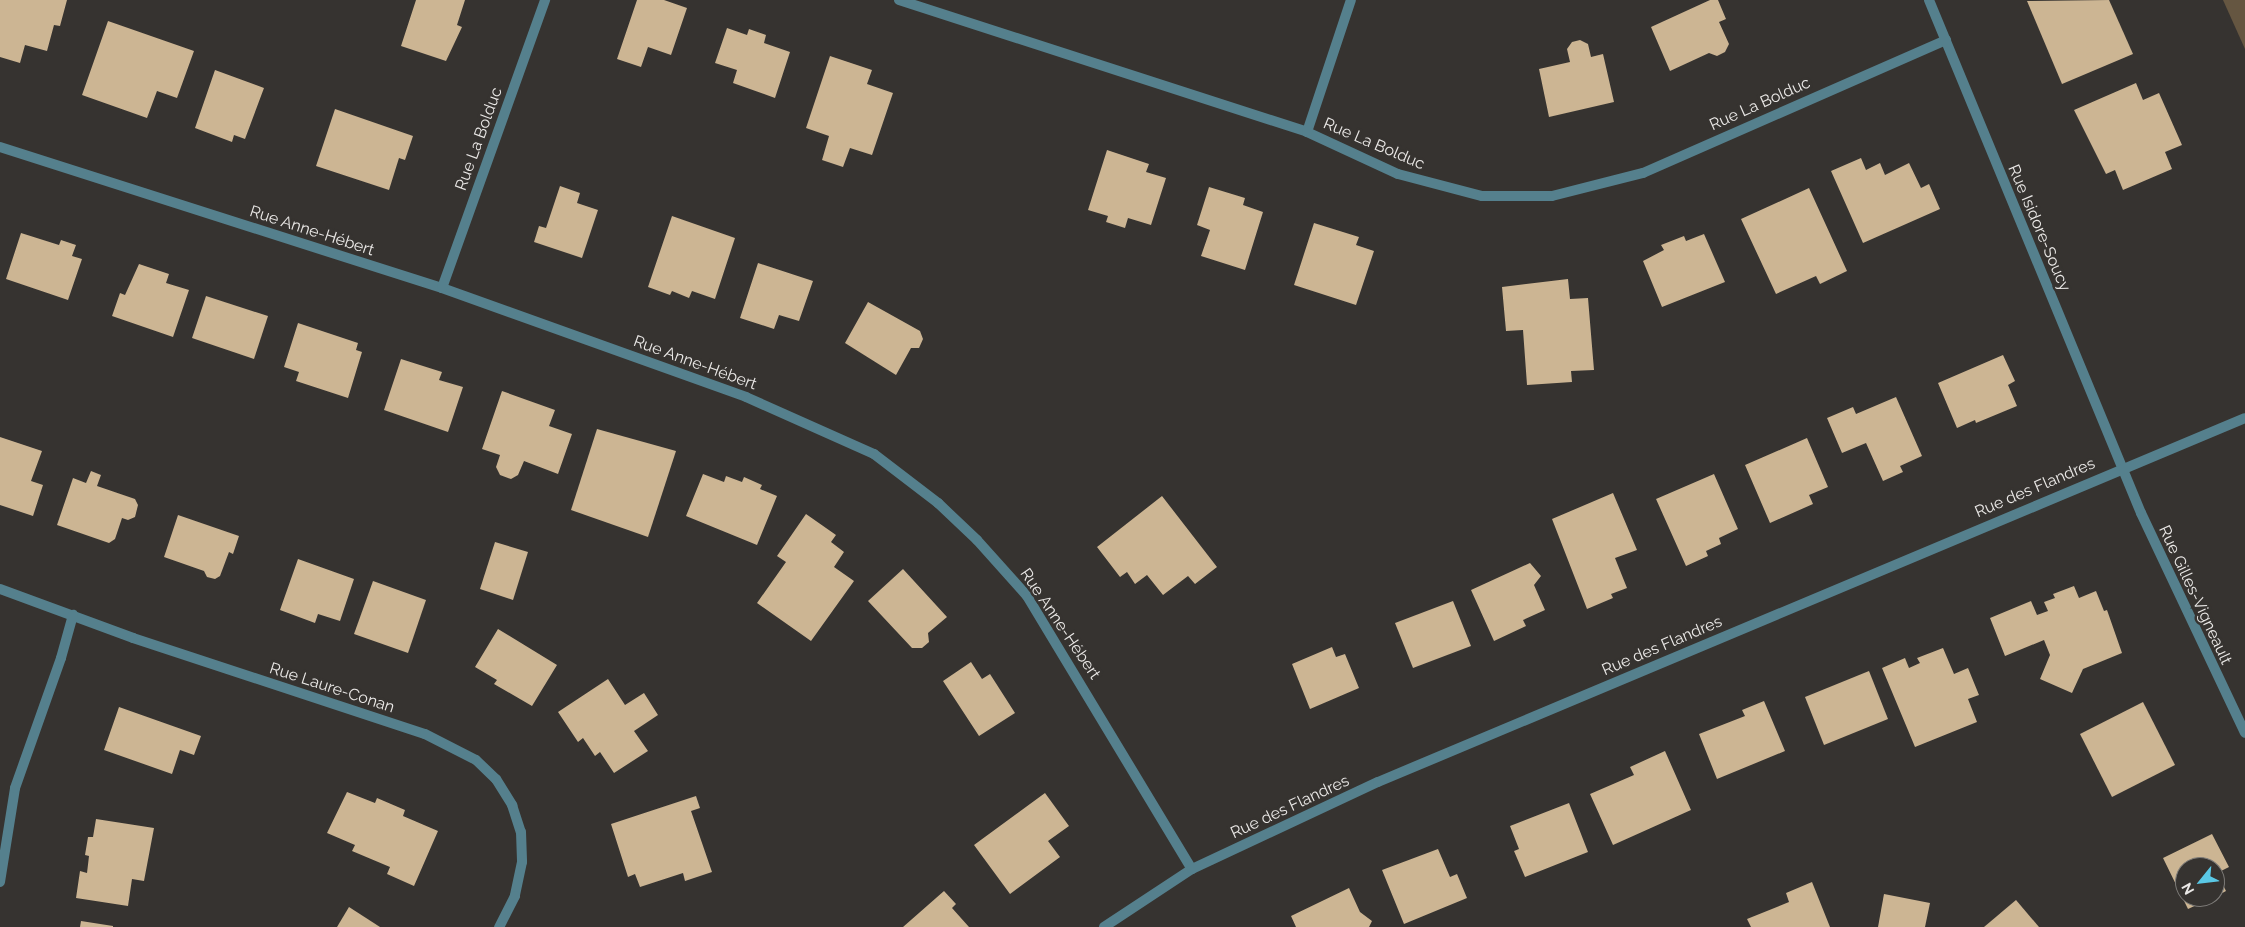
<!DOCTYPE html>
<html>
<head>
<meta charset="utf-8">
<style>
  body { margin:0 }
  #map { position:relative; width:2245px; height:927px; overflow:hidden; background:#363330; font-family:Raleway,sans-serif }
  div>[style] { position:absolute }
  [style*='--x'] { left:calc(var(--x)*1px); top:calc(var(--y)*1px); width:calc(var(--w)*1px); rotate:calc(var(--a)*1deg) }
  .green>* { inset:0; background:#655641 }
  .building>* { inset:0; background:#ccb593 }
  .street>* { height:10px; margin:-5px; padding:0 5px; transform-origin:5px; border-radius:5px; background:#55808d }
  span { translate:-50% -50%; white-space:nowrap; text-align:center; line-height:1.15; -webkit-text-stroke:5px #363330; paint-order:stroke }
  .street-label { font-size:16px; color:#ebe9e7 }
  .north { position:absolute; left:2175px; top:857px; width:50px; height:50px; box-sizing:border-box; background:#363330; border:1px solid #7e7c79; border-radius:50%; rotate:241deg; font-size:14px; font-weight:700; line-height:20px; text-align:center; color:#ebe9e7 }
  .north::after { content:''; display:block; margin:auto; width:18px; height:22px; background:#5ac8e5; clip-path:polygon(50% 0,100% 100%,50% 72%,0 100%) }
</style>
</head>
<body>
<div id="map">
  <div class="green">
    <div style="clip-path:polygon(2223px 0,2245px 0,2245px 49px)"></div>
  </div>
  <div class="building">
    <div style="clip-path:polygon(0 0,67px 0,60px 26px,54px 25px,47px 51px,25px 45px,20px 63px,0 57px)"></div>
    <div style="clip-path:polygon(416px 0,465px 0,457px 25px,462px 27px,446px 61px,401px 46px)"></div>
    <div style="clip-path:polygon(637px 0,664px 0,687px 8px,671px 55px,648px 47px,641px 67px,617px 59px)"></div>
    <div style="clip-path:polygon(1710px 0,1718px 0,1726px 19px,1719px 22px,1729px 44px,1725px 52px,1717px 56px,1709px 53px,1670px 71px,1651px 27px)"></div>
    <div style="clip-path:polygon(2109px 0,2133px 54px,2062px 84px,2027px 1px)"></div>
    <div style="clip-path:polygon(108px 21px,194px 51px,177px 98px,157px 91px,147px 118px,82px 95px)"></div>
    <div style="clip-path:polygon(727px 28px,747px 35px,749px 29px,766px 35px,764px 43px,790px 52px,775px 98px,733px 83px,737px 70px,715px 63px)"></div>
    <div style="clip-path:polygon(1580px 40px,1588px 44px,1591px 57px,1603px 54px,1614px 102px,1549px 117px,1539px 69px,1570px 62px,1567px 49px,1572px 42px)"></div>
    <div style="clip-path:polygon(830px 56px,872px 70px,867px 84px,893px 93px,872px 155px,850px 148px,843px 167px,822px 160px,829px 136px,806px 128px)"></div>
    <div style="clip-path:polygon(215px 70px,264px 88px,245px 139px,234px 135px,232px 142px,195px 128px)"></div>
    <div style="clip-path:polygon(2136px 83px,2143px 100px,2159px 93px,2182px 145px,2165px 152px,2172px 169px,2123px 190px,2115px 170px,2106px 174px,2074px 110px)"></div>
    <div style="clip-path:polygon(335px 109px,413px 136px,405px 160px,399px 158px,389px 190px,316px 166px)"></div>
    <div style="clip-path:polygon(1107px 150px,1149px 164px,1146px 172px,1166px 178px,1151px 225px,1128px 218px,1125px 228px,1106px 222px,1108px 216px,1088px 210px)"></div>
    <div style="clip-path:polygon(1861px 158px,1866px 170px,1880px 163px,1885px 175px,1909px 163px,1921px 188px,1929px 184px,1940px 209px,1863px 243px,1831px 171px)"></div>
    <div style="clip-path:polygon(560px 186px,580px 193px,577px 203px,598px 210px,582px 258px,534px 242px,539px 226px,546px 228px)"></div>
    <div style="clip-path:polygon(1209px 187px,1245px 198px,1243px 205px,1263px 212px,1245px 270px,1201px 256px,1210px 230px,1197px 225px)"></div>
    <div style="clip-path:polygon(1809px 188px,1847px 271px,1820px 284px,1816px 276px,1776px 294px,1741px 219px)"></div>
    <div style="clip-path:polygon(672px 216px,735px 238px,715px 299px,692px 291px,689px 298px,672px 291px,670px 295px,648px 287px)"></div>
    <div style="clip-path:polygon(1314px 223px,1359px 237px,1356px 245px,1374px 251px,1356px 305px,1294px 285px)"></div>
    <div style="clip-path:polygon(21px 233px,59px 245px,61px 240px,76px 245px,72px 256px,82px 259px,68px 300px,6px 279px)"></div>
    <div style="clip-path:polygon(1704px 234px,1725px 282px,1662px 307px,1643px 261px,1664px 250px,1661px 245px,1684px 236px,1686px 241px)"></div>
    <div style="clip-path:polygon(758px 263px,813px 281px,799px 321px,779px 315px,774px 329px,740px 318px)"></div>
    <div style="clip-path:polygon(139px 264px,169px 274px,166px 283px,189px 290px,173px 337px,112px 316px,120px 293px,125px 295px)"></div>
    <div style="clip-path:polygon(1568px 279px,1570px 299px,1588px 298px,1594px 370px,1571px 371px,1572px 382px,1527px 385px,1523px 330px,1506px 331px,1502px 287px)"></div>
    <div style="clip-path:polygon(206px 296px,268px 316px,254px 359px,192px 338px)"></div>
    <div style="clip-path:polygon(868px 302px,920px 331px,923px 339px,919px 348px,911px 348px,896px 375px,845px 343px)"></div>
    <div style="clip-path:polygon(298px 323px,358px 343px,356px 350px,362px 352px,348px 398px,296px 381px,299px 372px,284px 367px)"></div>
    <div style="clip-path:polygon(2003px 355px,2015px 381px,2008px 385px,2017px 406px,1976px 423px,1975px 420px,1957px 428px,1938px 383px)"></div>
    <div style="clip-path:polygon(401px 359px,442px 372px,439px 380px,463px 387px,448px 432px,384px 410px)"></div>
    <div style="clip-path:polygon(502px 391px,555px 410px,549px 426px,572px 434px,558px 474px,524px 461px,518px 475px,511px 479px,500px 475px,496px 467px,500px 455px,482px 449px)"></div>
    <div style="clip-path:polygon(1896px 397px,1922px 456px,1900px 466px,1903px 472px,1883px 481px,1866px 443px,1842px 453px,1827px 418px,1853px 407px,1856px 414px)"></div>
    <div style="clip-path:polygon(597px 429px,676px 451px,648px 537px,571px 510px)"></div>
    <div style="clip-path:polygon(0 437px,42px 451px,31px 481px,43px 485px,33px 516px,0 505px)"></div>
    <div style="clip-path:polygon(1807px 438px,1828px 487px,1809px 495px,1813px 504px,1770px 523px,1745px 465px)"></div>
    <div style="clip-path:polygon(91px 471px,101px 475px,97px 486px,135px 499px,138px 505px,135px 517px,128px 520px,122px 518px,115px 539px,109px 543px,57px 525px,73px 478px,86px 483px)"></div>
    <div style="clip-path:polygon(703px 474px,724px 482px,726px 476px,742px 482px,744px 477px,762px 485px,760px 489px,777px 496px,757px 545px,686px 516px)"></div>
    <div style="clip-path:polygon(1714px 474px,1738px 529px,1719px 538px,1721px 544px,1706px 551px,1708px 556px,1686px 566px,1656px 499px)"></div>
    <div style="clip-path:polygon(1613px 493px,1637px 550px,1615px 558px,1627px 588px,1611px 594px,1613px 598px,1587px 609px,1552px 519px)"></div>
    <div style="clip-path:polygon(1162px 496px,1217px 567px,1195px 584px,1188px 576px,1163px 595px,1147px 575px,1135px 584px,1127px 572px,1120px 577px,1097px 547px)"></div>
    <div style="clip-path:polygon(806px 514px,836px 535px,831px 542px,844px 552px,834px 567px,854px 581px,811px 641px,757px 603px,786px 562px,777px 556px)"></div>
    <div style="clip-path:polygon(178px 515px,239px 536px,233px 554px,229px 552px,220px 576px,215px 579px,207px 577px,204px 571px,164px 557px)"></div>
    <div style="clip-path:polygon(495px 542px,528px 552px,513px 600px,480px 589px)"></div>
    <div style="clip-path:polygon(298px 559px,354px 579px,340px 621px,318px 614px,315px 623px,280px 610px)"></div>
    <div style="clip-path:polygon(1530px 563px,1541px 576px,1534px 585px,1545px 610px,1523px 620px,1526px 626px,1494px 641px,1471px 590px)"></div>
    <div style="clip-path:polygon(903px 569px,947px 617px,928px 633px,929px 642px,922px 648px,912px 648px,868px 601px)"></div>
    <div style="clip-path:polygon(373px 581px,426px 600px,408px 653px,354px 634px)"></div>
    <div style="clip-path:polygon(2074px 586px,2079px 598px,2096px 591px,2104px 611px,2107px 610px,2122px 653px,2083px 669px,2072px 693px,2040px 679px,2050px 655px,2044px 640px,2005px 656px,1990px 618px,2031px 601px,2037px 615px,2048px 611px,2044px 602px,2055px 598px,2053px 594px)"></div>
    <div style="clip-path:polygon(1453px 601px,1471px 646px,1413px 668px,1395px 623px)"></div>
    <div style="clip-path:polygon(498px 629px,557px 665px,532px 706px,494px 684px,497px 680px,475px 667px)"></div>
    <div style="clip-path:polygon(1332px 647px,1336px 657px,1345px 654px,1359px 688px,1310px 709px,1292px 664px)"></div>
    <div style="clip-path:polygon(1943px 648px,1954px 674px,1968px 668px,1979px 695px,1968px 699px,1977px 722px,1915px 747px,1882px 668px,1905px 658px,1909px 668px,1920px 663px,1917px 658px)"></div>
    <div style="clip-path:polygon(971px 662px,982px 679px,990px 674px,1015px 713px,979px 736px,943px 681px)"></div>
    <div style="clip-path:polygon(1869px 671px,1888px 719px,1824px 745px,1805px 697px)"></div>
    <div style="clip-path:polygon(608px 679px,625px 705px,644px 693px,658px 715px,634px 731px,648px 751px,614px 773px,600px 752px,595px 756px,583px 738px,578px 742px,558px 712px)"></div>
    <div style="clip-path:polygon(1764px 701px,1785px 751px,1717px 779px,1699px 734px,1745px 716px,1742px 710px)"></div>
    <div style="clip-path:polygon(2143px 702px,2175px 765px,2112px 797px,2080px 734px)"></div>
    <div style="clip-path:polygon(119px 707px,201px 736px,194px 755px,180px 750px,172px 774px,104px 750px)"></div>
    <div style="clip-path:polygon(1665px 751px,1691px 810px,1613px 845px,1590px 794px,1634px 775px,1630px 767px)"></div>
    <div style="clip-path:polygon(347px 792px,375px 803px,377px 798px,405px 810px,403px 816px,438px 831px,414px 886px,387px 874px,390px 867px,352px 851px,355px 845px,327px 833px)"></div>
    <div style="clip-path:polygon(1045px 793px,1069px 826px,1048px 841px,1060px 857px,1010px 894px,974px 845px)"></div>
    <div style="clip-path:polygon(696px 796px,700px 808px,691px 811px,712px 872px,685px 881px,683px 873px,640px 887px,635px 874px,628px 877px,611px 824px)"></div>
    <div style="clip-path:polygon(1569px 803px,1588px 852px,1525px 877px,1514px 851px,1519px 849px,1510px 826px)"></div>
    <div style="clip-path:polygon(96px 819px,154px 828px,144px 881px,132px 879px,128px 906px,76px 898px,80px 871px,87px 873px,89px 856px,85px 855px,88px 837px,93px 837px)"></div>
    <div style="clip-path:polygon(2212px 834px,2229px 867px,2217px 873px,2226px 891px,2215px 897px,2215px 867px,2185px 867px,2185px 897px,2214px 897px,2188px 909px,2163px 858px)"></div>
    <div style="clip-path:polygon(1438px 849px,1450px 877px,1457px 874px,1467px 898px,1404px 924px,1382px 870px)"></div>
    <div style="clip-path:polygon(1812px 882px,1830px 927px,1751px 927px,1747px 919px,1789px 902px,1786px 893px)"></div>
    <div style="clip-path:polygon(1349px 888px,1360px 912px,1372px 921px,1369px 927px,1296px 927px,1291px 916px)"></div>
    <div style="clip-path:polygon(944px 891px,956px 904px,952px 908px,969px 927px,903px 927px)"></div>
    <div style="clip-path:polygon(1884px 894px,1930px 903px,1925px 927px,1878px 927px)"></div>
    <div style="clip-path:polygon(2016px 900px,2039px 927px,1984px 927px)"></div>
    <div style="clip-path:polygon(349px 907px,380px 927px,337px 927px)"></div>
    <div style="clip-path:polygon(81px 921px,113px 926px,113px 927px,80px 927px)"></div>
  </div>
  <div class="street">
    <div style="--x:899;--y:0;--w:429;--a:17.9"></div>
    <div style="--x:1307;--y:132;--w:100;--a:24.8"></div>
    <div style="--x:1398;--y:174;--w:87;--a:14.7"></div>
    <div style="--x:1482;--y:196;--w:70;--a:0"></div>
    <div style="--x:1552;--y:196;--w:94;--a:-14.2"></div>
    <div style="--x:1643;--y:173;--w:331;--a:-23.7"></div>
    <div style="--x:1929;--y:0;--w:555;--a:67.55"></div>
    <div style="--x:2141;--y:513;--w:243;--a:64.7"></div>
    <div style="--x:1307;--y:132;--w:139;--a:-71.6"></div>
    <div style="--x:0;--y:147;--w:464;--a:17.7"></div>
    <div style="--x:442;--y:288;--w:323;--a:19.7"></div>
    <div style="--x:746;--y:397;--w:140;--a:24"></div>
    <div style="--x:874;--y:454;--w:81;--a:37.4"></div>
    <div style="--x:938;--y:503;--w:54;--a:43.5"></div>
    <div style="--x:977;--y:540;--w:75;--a:48.2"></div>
    <div style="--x:1027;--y:596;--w:319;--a:58.9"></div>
    <div style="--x:442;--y:288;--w:306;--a:-70.3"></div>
    <div style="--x:0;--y:589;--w:142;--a:20.2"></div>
    <div style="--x:133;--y:638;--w:307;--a:18.2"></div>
    <div style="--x:425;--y:734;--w:57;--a:27"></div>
    <div style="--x:476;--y:760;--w:28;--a:44"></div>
    <div style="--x:496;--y:779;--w:31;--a:58"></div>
    <div style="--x:512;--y:805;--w:28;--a:72"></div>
    <div style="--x:521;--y:832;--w:30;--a:88"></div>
    <div style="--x:522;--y:862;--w:35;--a:102"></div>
    <div style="--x:515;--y:896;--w:35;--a:117"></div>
    <div style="--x:0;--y:882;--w:95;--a:-80.9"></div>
    <div style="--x:15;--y:788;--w:138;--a:-70.5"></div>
    <div style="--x:61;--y:658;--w:45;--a:-74.4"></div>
    <div style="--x:1104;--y:927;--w:105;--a:-33.4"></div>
    <div style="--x:1192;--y:869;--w:205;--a:-25.1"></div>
    <div style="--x:1378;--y:782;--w:940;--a:-22.77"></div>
  </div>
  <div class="street-label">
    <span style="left:1760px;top:104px;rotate:-24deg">Rue La Bolduc</span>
    <span style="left:479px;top:139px;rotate:-70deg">Rue La Bolduc</span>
    <span style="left:1374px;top:144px;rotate:23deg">Rue La Bolduc</span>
    <span style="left:2039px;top:228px;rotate:67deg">Rue Isidore-Soucy</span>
    <span style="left:312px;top:231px;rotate:18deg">Rue Anne-Hébert</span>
    <span style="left:695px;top:363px;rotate:20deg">Rue Anne-Hébert</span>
    <span style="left:2035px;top:488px;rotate:-23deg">Rue des Flandres</span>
    <span style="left:2195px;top:595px;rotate:65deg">Rue Gilles-Vigneault</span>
    <span style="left:1060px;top:624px;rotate:56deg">Rue Anne-Hébert</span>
    <span style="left:1662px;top:646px;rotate:-23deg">Rue des Flandres</span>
    <span style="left:332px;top:688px;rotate:18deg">Rue Laure-Conan</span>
    <span style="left:1290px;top:807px;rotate:-25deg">Rue des Flandres</span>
  </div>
  <div class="north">N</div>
</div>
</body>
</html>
